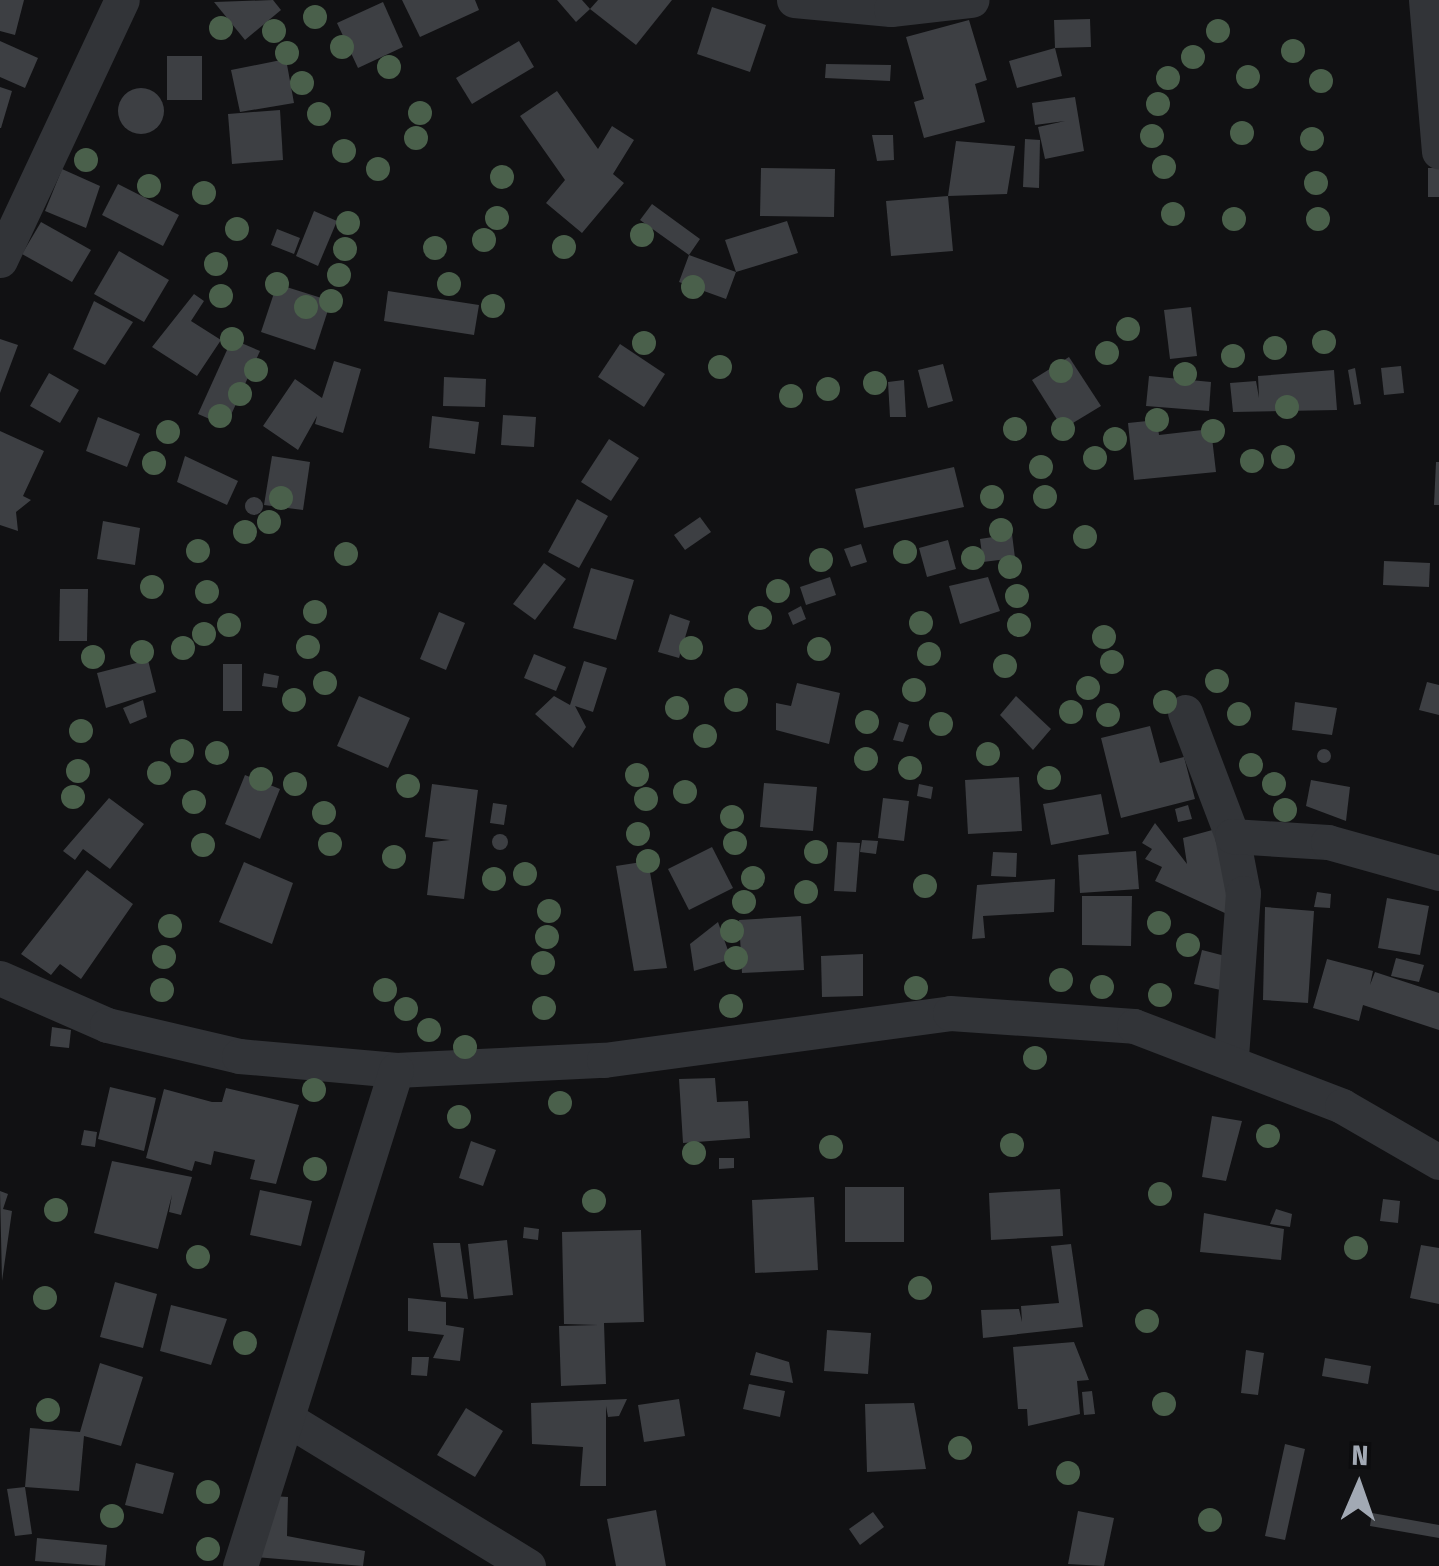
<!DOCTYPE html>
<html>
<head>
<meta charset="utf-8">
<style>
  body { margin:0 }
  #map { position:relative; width:1439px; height:1566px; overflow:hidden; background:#111113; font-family:"Fira Sans Condensed",sans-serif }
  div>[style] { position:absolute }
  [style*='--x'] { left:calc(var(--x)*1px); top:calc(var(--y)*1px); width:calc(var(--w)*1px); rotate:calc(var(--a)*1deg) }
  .building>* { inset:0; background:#3d3f43 }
  .round { border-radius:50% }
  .minor>* { height:35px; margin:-17.5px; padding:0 17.5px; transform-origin:17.5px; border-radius:17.5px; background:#323438 }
  .trees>* { width:24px; height:24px; margin:-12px; border-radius:50%; background:#4a604b }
  span { translate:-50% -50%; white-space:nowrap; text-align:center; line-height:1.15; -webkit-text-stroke:10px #0c0c0e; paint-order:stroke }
  .north { position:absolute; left:1309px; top:1436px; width:100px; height:100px; -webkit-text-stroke:8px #0c0c0e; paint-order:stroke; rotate:2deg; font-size:28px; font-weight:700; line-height:40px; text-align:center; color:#a2a9b4 }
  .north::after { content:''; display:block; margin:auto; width:35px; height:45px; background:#a2a9b4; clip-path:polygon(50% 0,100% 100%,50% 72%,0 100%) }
</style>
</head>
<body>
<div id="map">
  <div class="building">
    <div style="clip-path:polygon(0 0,24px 0,15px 35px,0 31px)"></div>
    <div style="clip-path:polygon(273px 0,281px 10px,245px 40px,214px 2px)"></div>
    <div style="clip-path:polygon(402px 0,475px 0,479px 10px,420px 37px)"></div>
    <div style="clip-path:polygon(557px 0,582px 0,590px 9px,576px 22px)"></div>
    <div style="clip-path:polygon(598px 0,672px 0,636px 45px,590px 9px)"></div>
    <div style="clip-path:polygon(383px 2px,403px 47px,358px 68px,337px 23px)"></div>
    <div style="clip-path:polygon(712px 7px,766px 25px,750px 72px,697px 54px)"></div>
    <div style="clip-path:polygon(1090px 19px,1091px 47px,1055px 48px,1054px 20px)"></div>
    <div style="clip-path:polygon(969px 20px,987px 80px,975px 84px,985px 122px,924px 138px,914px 102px,924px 99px,906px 37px)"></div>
    <div style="clip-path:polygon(0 41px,38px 58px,25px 88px,0 77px)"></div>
    <div style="clip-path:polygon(519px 41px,534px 67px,472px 104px,456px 78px)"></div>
    <div style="clip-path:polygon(1055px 48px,1062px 76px,1017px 88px,1009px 61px)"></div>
    <div style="clip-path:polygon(167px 56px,202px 56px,202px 100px,167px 100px)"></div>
    <div style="clip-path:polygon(286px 59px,294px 103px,240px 112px,231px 70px)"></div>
    <div style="clip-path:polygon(826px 64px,891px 65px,890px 81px,825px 78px)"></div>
    <div style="clip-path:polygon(0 87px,12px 91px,1px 128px,0 128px)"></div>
    <div class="round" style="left:118px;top:88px;width:46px;height:46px"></div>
    <div style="clip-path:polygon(557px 91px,598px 149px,612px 126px,634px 140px,613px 174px,624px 183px,582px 233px,546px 203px,565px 180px,520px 116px)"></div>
    <div style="clip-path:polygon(1075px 97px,1084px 151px,1045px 159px,1038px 127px,1065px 121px,1035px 125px,1032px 103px)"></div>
    <div style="clip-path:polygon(280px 110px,283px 160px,232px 164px,228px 114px)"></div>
    <div style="clip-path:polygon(872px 135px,893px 135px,894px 160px,877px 161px)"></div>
    <div style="clip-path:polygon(1025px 139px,1040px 140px,1039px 188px,1023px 187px)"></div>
    <div style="clip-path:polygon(956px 141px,1015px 146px,1007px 194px,948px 196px,953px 251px,891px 256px,886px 201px,948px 196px)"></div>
    <div style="clip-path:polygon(761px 168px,835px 169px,834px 217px,760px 216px)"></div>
    <div style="clip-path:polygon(1428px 168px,1439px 168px,1439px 197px,1428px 197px)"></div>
    <div style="clip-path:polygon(62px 169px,100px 186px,86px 228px,45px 211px)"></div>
    <div style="clip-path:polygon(118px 184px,179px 215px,163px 246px,102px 215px)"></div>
    <div style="clip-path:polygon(652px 204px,700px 239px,689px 255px,736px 272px,726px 299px,679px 282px,689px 255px,640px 220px)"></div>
    <div style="clip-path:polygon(314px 211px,337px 221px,318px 266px,296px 256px)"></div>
    <div style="clip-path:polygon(787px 221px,798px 253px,736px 272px,725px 240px)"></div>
    <div style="clip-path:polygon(41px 222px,91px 250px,72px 282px,22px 254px)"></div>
    <div style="clip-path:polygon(277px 229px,300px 238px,294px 254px,271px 245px)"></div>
    <div style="clip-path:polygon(119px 251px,169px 280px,144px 322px,94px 294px)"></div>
    <div style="clip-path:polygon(277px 284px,331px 301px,315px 350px,261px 332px)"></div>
    <div style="clip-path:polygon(388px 291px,479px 305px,474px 335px,384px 321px)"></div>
    <div style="clip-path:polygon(194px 294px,204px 301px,191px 321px,221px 340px,197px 376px,152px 347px)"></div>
    <div style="clip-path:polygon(94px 301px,133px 322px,105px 365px,73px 349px)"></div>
    <div style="clip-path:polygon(1191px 307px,1197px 356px,1170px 359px,1164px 310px)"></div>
    <div style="clip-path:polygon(0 339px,18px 345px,0 393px)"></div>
    <div style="clip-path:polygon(232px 339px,260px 351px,226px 426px,198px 414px)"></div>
    <div style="clip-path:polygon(620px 344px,665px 374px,644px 407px,598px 377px)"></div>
    <div style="clip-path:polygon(1069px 357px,1101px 406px,1063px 429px,1032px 380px)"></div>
    <div style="clip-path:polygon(334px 361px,361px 369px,343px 433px,315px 424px,317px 416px,298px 450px,263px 426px,295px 379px,322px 398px)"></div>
    <div style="clip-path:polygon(943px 364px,953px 401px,928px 408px,918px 370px)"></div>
    <div style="clip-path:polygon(1401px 366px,1404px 393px,1384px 395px,1381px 368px)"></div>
    <div style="clip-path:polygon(1355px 368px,1361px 404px,1354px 405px,1348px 370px)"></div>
    <div style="clip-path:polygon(1334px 370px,1337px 410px,1233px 412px,1230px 383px,1256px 381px,1259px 398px,1258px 376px)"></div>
    <div style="clip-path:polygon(49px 373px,79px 390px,60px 423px,30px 406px)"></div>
    <div style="clip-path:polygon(1149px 376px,1211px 382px,1209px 411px,1146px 406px)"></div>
    <div style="clip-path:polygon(444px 377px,486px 379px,485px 407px,443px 406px)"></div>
    <div style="clip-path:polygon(904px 380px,906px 417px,890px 417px,888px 382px)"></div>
    <div style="clip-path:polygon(503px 415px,536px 417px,534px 447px,501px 445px)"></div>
    <div style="clip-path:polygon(432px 416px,479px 422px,475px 454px,429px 448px)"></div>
    <div style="clip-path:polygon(98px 417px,140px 434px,127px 467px,86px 451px)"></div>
    <div style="clip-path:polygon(1157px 420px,1159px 435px,1211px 429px,1216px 472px,1134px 480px,1128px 423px)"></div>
    <div style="clip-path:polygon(0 431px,44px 451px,23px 496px,31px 500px,16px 512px,18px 531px,0 525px)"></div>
    <div style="clip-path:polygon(609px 439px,639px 458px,611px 501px,581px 482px)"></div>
    <div style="clip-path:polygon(185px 456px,238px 481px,227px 505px,177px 482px)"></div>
    <div style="clip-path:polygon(272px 456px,310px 462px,303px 510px,264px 505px)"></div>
    <div style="clip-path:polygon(1436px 462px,1439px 462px,1439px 505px,1434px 505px)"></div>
    <div style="clip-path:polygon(954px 467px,964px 507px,864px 528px,855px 489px)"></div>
    <div class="round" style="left:245px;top:497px;width:18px;height:18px"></div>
    <div style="clip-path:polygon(577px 499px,608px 516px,579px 568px,548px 552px)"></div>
    <div style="clip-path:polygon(700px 517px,711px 532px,685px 550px,674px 535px)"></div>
    <div style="clip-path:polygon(103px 521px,140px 528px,135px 565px,97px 559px)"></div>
    <div style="clip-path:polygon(1012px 534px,1015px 558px,983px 562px,980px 539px)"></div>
    <div style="clip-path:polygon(948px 540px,956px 569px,927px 577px,919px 548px)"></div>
    <div style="clip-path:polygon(861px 544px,867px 562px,851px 567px,844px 549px)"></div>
    <div style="clip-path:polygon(1384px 561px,1430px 563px,1429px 587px,1383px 585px)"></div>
    <div style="clip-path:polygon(544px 563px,566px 579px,535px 620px,513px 604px)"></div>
    <div style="clip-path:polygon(591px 568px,634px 580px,616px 640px,573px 628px)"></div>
    <div style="clip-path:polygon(830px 577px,836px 595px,806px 605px,800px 587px)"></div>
    <div style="clip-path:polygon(988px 577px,1000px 611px,960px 624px,949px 586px)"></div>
    <div style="clip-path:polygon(60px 589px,88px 589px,87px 641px,59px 641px)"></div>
    <div style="clip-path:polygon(801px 606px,806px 619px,793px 625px,788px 613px)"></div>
    <div style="clip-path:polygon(439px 612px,465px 623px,446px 670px,420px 659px)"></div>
    <div style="clip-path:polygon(670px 614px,690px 621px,679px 658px,658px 652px)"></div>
    <div style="clip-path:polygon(534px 654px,566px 667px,556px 691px,524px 678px)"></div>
    <div style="clip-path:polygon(148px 660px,156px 692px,106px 708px,97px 673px)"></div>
    <div style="clip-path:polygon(584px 661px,607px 668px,593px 712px,575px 706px,586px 727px,573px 748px,535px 714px,554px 696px,570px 705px)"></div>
    <div style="clip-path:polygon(223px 664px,242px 664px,242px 711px,223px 711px)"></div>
    <div style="clip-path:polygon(264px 673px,279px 676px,277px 688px,262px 686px)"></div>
    <div style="clip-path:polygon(1427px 682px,1439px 685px,1439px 715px,1419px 710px)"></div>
    <div style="clip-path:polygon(797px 683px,840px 693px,829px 744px,776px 730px,776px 703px,791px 706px)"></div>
    <div style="clip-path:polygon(359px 696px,410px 718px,388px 768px,337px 746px)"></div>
    <div style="clip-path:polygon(1016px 696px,1051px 729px,1033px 750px,1000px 715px)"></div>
    <div style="clip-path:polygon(143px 700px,147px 717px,130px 724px,123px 708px)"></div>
    <div style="clip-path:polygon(1295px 702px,1337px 708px,1332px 735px,1292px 730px)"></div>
    <div style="clip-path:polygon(899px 722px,909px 725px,903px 742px,893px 740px)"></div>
    <div style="clip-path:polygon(1150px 726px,1160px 763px,1184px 757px,1195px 799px,1121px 818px,1101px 738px)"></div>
    <div class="round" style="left:1317px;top:749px;width:14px;height:14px"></div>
    <div style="clip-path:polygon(245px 775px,280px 789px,260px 839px,225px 824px)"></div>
    <div style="clip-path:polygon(1019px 777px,1022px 831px,968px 834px,965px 780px)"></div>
    <div style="clip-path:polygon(1311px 780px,1350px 787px,1346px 821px,1306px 806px)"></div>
    <div style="clip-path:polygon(764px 783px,817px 787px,813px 831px,760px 827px)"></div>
    <div style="clip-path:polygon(432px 784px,478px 790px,464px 899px,427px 895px,433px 842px,450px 840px,425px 837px)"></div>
    <div style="clip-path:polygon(919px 784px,933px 787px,931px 799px,917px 796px)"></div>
    <div style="clip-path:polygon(1101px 794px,1109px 834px,1051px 845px,1043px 804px)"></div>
    <div style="clip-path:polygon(109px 798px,144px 824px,110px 869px,83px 849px,75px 860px,63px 851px)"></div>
    <div style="clip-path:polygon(883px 798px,909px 801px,904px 841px,878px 838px)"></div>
    <div style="clip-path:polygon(493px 803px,507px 805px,504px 825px,490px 823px)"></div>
    <div style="clip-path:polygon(1188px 805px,1192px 819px,1178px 822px,1175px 809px)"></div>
    <div style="clip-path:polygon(1155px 823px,1187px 864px,1183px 838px,1216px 829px,1233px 898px,1227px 914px,1155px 881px,1162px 867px,1145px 859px,1152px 849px,1142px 843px)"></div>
    <div class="round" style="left:492px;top:834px;width:16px;height:16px"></div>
    <div style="clip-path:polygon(862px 840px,878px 841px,876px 854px,860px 852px)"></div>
    <div style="clip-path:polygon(837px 842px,860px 843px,856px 892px,834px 891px)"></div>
    <div style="clip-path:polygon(712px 847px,733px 888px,689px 910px,668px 869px)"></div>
    <div style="clip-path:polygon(1136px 851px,1139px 889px,1080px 893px,1078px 855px)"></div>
    <div style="clip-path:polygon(993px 852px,1017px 853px,1016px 877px,991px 876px)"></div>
    <div style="clip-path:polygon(648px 861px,667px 968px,634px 971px,616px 866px)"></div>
    <div style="clip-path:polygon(244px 862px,293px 883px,272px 944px,219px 922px)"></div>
    <div style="clip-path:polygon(87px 870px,133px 904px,81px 979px,60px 964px,51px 975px,21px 954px)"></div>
    <div style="clip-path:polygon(1055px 879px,1054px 912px,983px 916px,985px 938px,972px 939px,977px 885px)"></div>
    <div style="clip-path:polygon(1317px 892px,1331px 894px,1330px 908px,1314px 907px)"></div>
    <div style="clip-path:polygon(1082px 896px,1132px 896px,1131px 946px,1082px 945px)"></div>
    <div style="clip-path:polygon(1387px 898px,1429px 906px,1420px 955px,1378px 948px)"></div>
    <div style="clip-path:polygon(1265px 907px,1314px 911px,1308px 1003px,1263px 1000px)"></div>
    <div style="clip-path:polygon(801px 916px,804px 970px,742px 973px,739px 920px)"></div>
    <div style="clip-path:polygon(718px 922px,731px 959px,694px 971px,690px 944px)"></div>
    <div style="clip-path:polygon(1202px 950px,1233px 958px,1225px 991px,1194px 984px)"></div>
    <div style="clip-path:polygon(863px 954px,863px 996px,822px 997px,821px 956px)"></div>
    <div style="clip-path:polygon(1396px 958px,1424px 965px,1419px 982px,1391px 976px)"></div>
    <div style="clip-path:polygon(1327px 959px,1373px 971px,1370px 985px,1375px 972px,1439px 993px,1439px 1030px,1363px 1005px,1359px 1021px,1313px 1008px)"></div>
    <div style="clip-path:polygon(52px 1027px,71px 1030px,69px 1048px,50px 1046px)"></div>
    <div style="clip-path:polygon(715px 1078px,717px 1102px,748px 1101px,750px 1138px,683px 1143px,679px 1079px)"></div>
    <div style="clip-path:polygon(110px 1087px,156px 1098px,144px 1151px,98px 1139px)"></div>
    <div style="clip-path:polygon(226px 1088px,299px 1105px,276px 1184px,250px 1179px,255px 1160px,214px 1151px,211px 1165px,195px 1161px,192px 1171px,146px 1158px,164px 1089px,212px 1102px,222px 1102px)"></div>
    <div style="clip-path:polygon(1212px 1116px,1242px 1121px,1226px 1181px,1202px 1177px)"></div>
    <div style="clip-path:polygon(84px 1130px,97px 1132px,95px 1147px,81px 1145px)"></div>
    <div style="clip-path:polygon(471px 1141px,496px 1150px,483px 1186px,459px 1178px)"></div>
    <div style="clip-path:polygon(719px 1158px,734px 1158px,734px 1168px,719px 1169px)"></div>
    <div style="clip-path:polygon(112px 1161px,192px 1177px,181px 1215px,169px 1212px,172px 1195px,158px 1249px,94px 1233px)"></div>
    <div style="clip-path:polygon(845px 1187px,904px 1187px,904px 1242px,845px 1242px)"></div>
    <div style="clip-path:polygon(1060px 1189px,1063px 1236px,991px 1240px,989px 1193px)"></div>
    <div style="clip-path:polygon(260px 1190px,312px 1201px,301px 1246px,250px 1235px)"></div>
    <div style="clip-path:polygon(0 1191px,8px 1194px,3px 1209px,12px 1211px,2px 1281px)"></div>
    <div style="clip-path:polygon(814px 1197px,818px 1270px,755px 1273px,752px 1200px)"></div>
    <div style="clip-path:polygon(1383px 1199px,1400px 1201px,1398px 1223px,1380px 1221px)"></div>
    <div style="clip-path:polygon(1276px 1209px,1292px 1214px,1290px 1227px,1270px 1224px)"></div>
    <div style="clip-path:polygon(1204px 1213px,1284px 1229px,1281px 1260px,1200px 1252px)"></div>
    <div style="clip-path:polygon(524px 1227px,539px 1229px,538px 1240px,523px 1238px)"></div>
    <div style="clip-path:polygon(641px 1230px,644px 1322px,604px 1323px,606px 1384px,561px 1386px,559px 1326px,598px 1325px,564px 1324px,562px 1232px)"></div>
    <div style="clip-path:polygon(507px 1240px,513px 1295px,474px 1299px,468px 1244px)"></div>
    <div style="clip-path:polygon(433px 1243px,460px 1243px,468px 1299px,441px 1297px)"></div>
    <div style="clip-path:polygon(1071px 1244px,1083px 1327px,983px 1338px,981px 1310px,1019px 1309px,1022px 1322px,1021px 1306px,1059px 1303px,1051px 1246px)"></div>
    <div style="clip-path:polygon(1421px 1245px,1439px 1248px,1439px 1304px,1410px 1298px)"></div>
    <div style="clip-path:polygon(115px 1282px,157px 1294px,143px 1348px,100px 1337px)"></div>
    <div style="clip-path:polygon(408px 1298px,446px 1302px,446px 1325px,464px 1328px,460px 1361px,433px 1358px,444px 1335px,408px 1331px)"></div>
    <div style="clip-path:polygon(171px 1305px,227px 1319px,211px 1365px,160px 1351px)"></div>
    <div style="clip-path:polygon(827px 1330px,871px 1333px,868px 1374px,824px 1371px)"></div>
    <div style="clip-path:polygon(1074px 1342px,1089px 1380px,1077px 1381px,1080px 1414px,1028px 1426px,1027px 1409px,1018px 1409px,1013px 1347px)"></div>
    <div style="clip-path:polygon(1246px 1350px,1264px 1353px,1258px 1395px,1241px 1393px)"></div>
    <div style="clip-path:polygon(756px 1352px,789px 1362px,793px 1383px,750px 1375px)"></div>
    <div style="clip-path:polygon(412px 1357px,429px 1357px,427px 1376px,411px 1375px)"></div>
    <div style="clip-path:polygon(1325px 1358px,1371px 1366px,1368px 1384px,1322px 1376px)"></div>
    <div style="clip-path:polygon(100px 1363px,143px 1377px,121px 1446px,84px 1436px,79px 1491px,25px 1487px,30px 1428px,80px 1432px)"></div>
    <div style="clip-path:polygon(749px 1384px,785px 1391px,780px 1417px,743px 1409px)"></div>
    <div style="clip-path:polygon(1092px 1391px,1095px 1414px,1084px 1415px,1082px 1392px)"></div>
    <div style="clip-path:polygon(627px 1399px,619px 1416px,608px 1417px,606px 1406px,606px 1486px,580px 1486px,583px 1447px,532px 1444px,531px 1403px)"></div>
    <div style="clip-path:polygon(679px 1399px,685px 1436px,644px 1442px,638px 1405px)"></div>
    <div style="clip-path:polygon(914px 1403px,926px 1469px,867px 1472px,865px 1404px)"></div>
    <div style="clip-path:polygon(466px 1408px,503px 1431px,475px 1477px,437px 1455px)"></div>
    <div style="clip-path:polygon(1285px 1444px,1305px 1449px,1285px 1540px,1265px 1536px)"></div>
    <div style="clip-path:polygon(136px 1463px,174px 1473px,163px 1514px,125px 1505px)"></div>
    <div style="clip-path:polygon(25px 1487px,32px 1534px,15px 1536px,7px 1489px)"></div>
    <div style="clip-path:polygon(258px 1495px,288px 1497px,287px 1536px,365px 1551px,363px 1566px,255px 1557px)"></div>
    <div style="clip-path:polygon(656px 1510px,666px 1566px,616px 1566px,607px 1519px)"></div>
    <div style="clip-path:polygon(1078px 1511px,1114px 1518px,1104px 1566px,1068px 1564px)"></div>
    <div style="clip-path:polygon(873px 1512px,884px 1527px,860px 1545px,849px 1529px)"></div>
    <div style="clip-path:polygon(1372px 1513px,1439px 1525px,1439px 1538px,1370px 1526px)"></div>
    <div style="clip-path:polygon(37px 1538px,107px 1545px,105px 1566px,35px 1561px)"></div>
  </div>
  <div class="minor">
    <div style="--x:794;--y:0;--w:97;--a:5.3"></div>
    <div style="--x:891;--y:9;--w:81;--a:-6.4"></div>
    <div style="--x:1426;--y:0;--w:152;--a:85.1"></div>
    <div style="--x:0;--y:260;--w:287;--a:-64.9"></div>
    <div style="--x:1185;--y:712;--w:133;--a:69.2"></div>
    <div style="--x:1232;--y:836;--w:58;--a:79.1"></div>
    <div style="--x:1243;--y:893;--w:164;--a:94.2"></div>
    <div style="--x:1232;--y:836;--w:96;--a:3.6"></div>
    <div style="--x:1328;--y:842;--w:115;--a:15.6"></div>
    <div style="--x:0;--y:978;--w:117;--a:23.7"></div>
    <div style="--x:107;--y:1025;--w:136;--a:13.2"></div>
    <div style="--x:239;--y:1056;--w:158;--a:5.1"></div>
    <div style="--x:396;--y:1070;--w:208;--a:-2.8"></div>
    <div style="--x:604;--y:1060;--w:349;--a:-7.7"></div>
    <div style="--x:950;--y:1013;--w:184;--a:4"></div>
    <div style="--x:1134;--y:1026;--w:223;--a:21"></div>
    <div style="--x:1342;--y:1106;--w:112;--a:30"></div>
    <div style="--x:289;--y:1420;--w:280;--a:31.4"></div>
    <div style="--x:240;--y:1566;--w:520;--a:-72.54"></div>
  </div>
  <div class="trees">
    <div style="left:315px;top:17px"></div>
    <div style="left:221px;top:28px"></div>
    <div style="left:274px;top:31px"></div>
    <div style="left:1218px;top:31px"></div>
    <div style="left:342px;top:47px"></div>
    <div style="left:1293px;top:51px"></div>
    <div style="left:287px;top:53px"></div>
    <div style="left:1193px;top:57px"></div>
    <div style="left:389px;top:67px"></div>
    <div style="left:1248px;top:77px"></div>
    <div style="left:1168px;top:78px"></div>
    <div style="left:1321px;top:81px"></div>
    <div style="left:302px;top:83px"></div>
    <div style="left:1158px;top:104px"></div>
    <div style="left:420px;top:113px"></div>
    <div style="left:319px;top:114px"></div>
    <div style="left:1242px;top:133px"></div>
    <div style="left:1152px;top:136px"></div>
    <div style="left:416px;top:138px"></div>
    <div style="left:1312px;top:139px"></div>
    <div style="left:344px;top:151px"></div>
    <div style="left:86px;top:160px"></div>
    <div style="left:1164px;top:167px"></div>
    <div style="left:378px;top:169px"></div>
    <div style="left:502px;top:177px"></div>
    <div style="left:1316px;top:183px"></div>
    <div style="left:149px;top:186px"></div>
    <div style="left:204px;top:193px"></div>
    <div style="left:1173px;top:214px"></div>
    <div style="left:497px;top:218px"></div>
    <div style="left:1234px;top:219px"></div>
    <div style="left:1318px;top:219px"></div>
    <div style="left:348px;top:223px"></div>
    <div style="left:237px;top:229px"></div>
    <div style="left:642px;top:235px"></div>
    <div style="left:484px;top:240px"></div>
    <div style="left:564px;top:247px"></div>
    <div style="left:435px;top:248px"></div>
    <div style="left:345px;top:249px"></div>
    <div style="left:216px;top:264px"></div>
    <div style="left:339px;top:275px"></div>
    <div style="left:277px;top:284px"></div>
    <div style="left:449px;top:284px"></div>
    <div style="left:693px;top:287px"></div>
    <div style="left:221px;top:296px"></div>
    <div style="left:331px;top:301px"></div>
    <div style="left:493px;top:306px"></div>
    <div style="left:306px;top:307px"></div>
    <div style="left:1128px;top:329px"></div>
    <div style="left:232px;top:339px"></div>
    <div style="left:1324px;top:342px"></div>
    <div style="left:644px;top:343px"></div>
    <div style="left:1275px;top:348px"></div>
    <div style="left:1107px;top:353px"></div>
    <div style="left:1233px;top:356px"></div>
    <div style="left:720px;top:367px"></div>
    <div style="left:256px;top:370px"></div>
    <div style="left:1061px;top:371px"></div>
    <div style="left:1185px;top:374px"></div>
    <div style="left:875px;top:383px"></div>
    <div style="left:828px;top:389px"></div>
    <div style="left:240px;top:394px"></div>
    <div style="left:791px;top:396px"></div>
    <div style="left:1287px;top:407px"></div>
    <div style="left:220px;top:416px"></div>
    <div style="left:1157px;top:420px"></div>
    <div style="left:1015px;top:429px"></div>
    <div style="left:1063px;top:429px"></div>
    <div style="left:1213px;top:431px"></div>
    <div style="left:168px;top:432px"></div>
    <div style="left:1115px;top:439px"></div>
    <div style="left:1283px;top:457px"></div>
    <div style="left:1095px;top:458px"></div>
    <div style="left:1252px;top:461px"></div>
    <div style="left:154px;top:463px"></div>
    <div style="left:1041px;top:467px"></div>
    <div style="left:992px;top:497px"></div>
    <div style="left:1045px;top:497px"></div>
    <div style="left:281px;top:498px"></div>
    <div style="left:269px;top:522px"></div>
    <div style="left:1001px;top:530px"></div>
    <div style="left:245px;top:532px"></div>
    <div style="left:1085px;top:537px"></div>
    <div style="left:198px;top:551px"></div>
    <div style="left:905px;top:552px"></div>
    <div style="left:346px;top:554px"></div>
    <div style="left:973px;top:558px"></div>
    <div style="left:821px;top:560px"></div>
    <div style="left:1010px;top:567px"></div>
    <div style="left:152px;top:587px"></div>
    <div style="left:778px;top:591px"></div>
    <div style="left:207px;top:592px"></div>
    <div style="left:1017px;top:596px"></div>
    <div style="left:315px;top:612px"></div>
    <div style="left:760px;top:618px"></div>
    <div style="left:921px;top:623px"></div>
    <div style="left:229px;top:625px"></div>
    <div style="left:1019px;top:625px"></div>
    <div style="left:204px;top:634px"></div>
    <div style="left:1104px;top:637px"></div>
    <div style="left:308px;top:647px"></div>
    <div style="left:183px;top:648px"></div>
    <div style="left:691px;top:648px"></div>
    <div style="left:819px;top:649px"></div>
    <div style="left:142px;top:652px"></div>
    <div style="left:929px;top:654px"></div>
    <div style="left:93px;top:657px"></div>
    <div style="left:1112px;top:662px"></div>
    <div style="left:1005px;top:666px"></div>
    <div style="left:1217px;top:681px"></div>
    <div style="left:325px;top:683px"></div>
    <div style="left:1088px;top:688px"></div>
    <div style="left:914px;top:690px"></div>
    <div style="left:294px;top:700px"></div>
    <div style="left:736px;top:700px"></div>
    <div style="left:1165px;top:702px"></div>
    <div style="left:677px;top:708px"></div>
    <div style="left:1071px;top:712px"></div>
    <div style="left:1239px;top:714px"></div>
    <div style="left:1108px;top:715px"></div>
    <div style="left:867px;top:722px"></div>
    <div style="left:941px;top:724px"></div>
    <div style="left:81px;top:731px"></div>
    <div style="left:705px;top:736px"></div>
    <div style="left:182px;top:751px"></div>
    <div style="left:217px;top:753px"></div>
    <div style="left:988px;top:754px"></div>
    <div style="left:866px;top:759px"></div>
    <div style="left:1251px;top:765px"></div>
    <div style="left:910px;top:768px"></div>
    <div style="left:78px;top:771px"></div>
    <div style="left:159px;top:773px"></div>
    <div style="left:637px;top:775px"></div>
    <div style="left:1049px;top:778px"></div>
    <div style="left:261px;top:779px"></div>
    <div style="left:295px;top:784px"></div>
    <div style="left:1274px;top:784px"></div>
    <div style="left:408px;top:786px"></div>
    <div style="left:685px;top:792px"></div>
    <div style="left:73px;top:797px"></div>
    <div style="left:646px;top:799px"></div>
    <div style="left:194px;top:802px"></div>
    <div style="left:1285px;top:810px"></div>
    <div style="left:324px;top:813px"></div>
    <div style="left:732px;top:817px"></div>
    <div style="left:638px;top:834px"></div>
    <div style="left:735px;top:843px"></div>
    <div style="left:330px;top:844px"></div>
    <div style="left:203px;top:845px"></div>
    <div style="left:816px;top:852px"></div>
    <div style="left:394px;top:857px"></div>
    <div style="left:648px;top:861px"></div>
    <div style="left:525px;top:874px"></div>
    <div style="left:753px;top:878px"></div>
    <div style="left:494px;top:879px"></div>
    <div style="left:925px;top:886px"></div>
    <div style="left:806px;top:892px"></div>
    <div style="left:744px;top:902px"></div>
    <div style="left:549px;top:911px"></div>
    <div style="left:1159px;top:923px"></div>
    <div style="left:170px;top:926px"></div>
    <div style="left:732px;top:931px"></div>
    <div style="left:547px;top:937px"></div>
    <div style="left:1188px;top:945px"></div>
    <div style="left:164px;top:957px"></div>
    <div style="left:736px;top:958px"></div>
    <div style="left:543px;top:963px"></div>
    <div style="left:1061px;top:980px"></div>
    <div style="left:1102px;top:987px"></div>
    <div style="left:916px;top:988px"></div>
    <div style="left:162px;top:990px"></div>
    <div style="left:385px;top:990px"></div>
    <div style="left:1160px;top:995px"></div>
    <div style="left:731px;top:1006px"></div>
    <div style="left:544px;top:1008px"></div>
    <div style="left:406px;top:1009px"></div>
    <div style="left:429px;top:1030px"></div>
    <div style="left:465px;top:1047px"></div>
    <div style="left:1035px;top:1058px"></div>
    <div style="left:314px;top:1090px"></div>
    <div style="left:560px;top:1103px"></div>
    <div style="left:459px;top:1117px"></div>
    <div style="left:1268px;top:1136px"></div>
    <div style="left:1012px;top:1145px"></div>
    <div style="left:831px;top:1147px"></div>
    <div style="left:694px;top:1153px"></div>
    <div style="left:315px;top:1169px"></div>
    <div style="left:1160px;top:1194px"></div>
    <div style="left:594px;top:1201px"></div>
    <div style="left:56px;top:1210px"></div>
    <div style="left:1356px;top:1248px"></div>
    <div style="left:198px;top:1257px"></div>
    <div style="left:920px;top:1288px"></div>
    <div style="left:45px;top:1298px"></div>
    <div style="left:1147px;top:1321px"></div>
    <div style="left:245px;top:1343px"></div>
    <div style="left:1164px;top:1404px"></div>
    <div style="left:48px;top:1410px"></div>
    <div style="left:960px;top:1448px"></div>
    <div style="left:1068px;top:1473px"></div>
    <div style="left:208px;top:1492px"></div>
    <div style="left:112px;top:1516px"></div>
    <div style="left:1210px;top:1520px"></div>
    <div style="left:208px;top:1549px"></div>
  </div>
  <div class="north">N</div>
</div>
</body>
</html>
